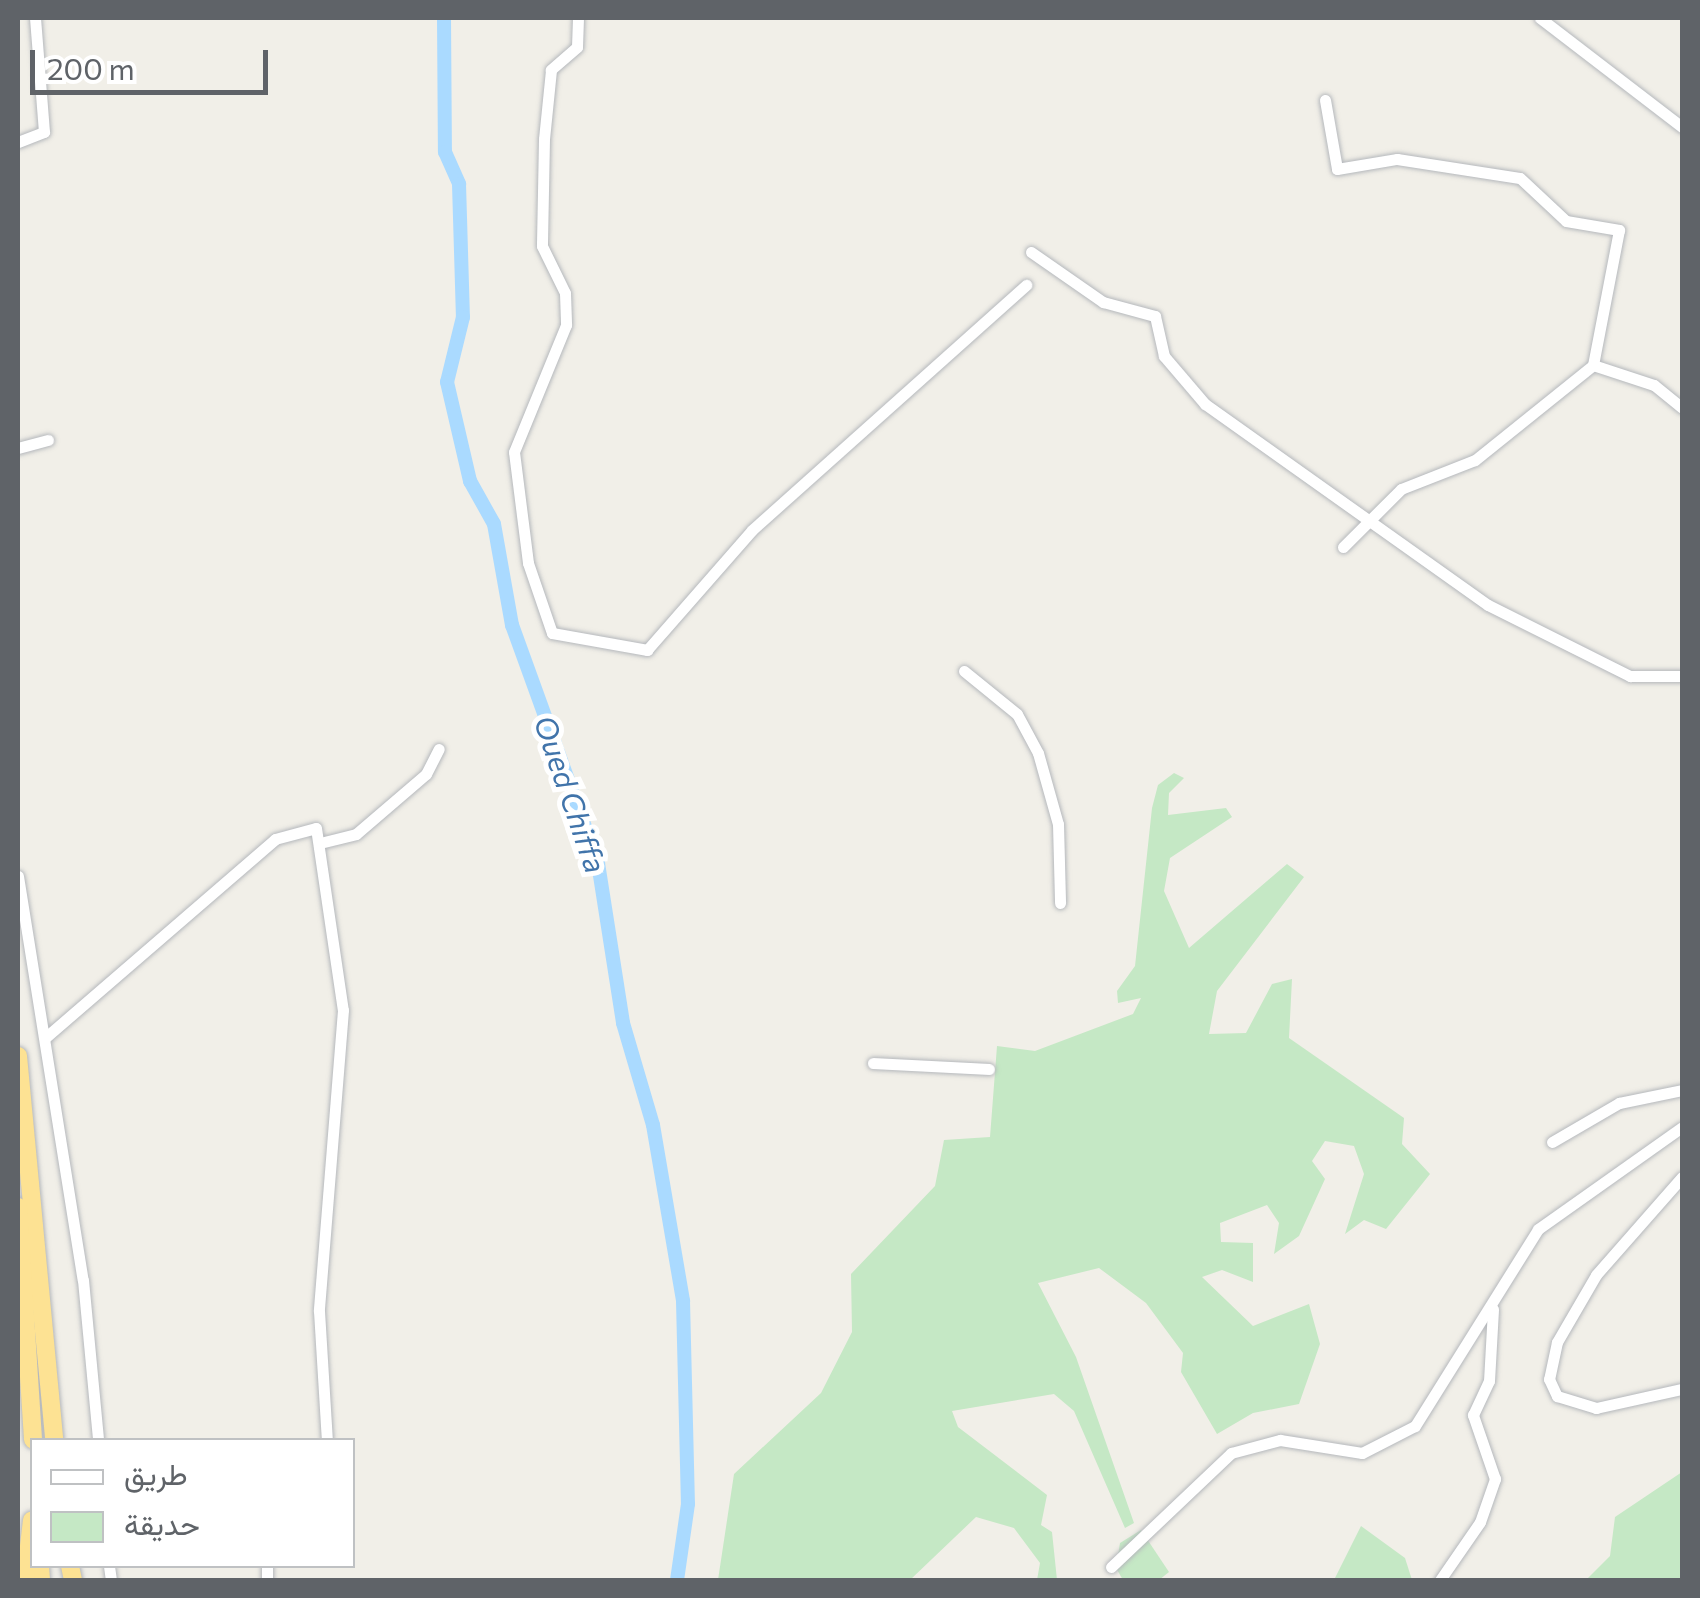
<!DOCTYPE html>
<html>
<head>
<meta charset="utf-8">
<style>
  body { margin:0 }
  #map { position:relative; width:1700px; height:1598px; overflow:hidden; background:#f1efe8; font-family:Commissioner,Vazirmatn,sans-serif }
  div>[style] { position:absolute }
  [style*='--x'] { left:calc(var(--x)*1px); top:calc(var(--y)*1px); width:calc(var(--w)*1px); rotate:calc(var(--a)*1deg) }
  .green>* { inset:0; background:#c5e8c5 }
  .river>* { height:14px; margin:-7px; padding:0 7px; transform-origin:7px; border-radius:7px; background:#aadaff }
  .roads { filter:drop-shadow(0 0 2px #b5b8bc) drop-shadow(0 0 2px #b5b8bc) }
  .minor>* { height:11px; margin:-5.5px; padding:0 5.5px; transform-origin:5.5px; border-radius:5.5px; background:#fff }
  .highway>* { height:18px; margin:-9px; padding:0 9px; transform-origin:9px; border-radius:9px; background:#fde293 }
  span { translate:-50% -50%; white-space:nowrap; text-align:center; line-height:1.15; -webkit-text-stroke:10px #fff; paint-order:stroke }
  .water-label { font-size:30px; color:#4174aa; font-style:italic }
  .frame { position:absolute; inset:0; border:20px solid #5f6368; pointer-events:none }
  .legend { position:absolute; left:30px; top:1438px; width:325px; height:130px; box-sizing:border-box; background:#fff; border:2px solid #bfc1c3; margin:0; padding:12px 18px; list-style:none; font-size:30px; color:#5f6368 }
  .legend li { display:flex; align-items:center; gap:20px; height:50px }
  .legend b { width:50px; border:2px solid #bfc1c3 }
  .scale { position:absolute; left:30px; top:50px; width:238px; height:45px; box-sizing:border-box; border:5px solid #5f6368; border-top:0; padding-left:12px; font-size:30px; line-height:35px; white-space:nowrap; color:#5f6368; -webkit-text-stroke:8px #fff; paint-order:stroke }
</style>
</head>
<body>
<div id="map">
  <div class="green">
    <div style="clip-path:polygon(1174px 773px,1184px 778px,1169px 793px,1168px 815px,1226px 808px,1232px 817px,1170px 858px,1164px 891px,1189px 948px,1287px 864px,1304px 877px,1217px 991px,1209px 1034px,1246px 1033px,1272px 984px,1292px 979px,1289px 1038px,1404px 1118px,1402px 1144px,1430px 1174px,1386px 1229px,1364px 1220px,1345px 1234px,1364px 1174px,1354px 1146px,1325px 1141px,1312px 1161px,1325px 1179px,1299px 1236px,1274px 1254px,1279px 1223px,1267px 1205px,1220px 1223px,1221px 1242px,1253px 1243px,1253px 1282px,1222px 1270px,1202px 1277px,1253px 1326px,1309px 1304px,1320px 1344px,1299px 1404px,1253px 1413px,1217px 1434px,1181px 1372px,1183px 1353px,1146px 1303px,1099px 1268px,1038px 1283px,1076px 1357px,1134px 1523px,1125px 1528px,1074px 1411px,1054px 1394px,952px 1411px,958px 1427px,1047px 1495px,1041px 1525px,1052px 1532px,1057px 1580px,1037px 1580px,1040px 1563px,1014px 1528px,976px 1517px,910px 1580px,718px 1580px,734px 1474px,821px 1393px,852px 1332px,851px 1274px,935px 1186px,944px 1140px,990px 1137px,997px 1046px,1035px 1051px,1133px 1014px,1141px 998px,1118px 1003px,1117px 991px,1135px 966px,1152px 808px,1158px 785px)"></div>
    <div style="clip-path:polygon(1682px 1472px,1682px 1580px,1586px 1580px,1610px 1556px,1615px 1517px)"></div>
    <div style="clip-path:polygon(1361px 1526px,1405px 1558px,1412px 1580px,1334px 1580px)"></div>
    <div style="clip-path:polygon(1141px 1530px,1169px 1572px,1159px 1580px,1123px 1580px,1116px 1568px,1120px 1543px)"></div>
  </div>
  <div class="river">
    <div style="--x:444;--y:18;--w:134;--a:89.6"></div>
    <div style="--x:445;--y:152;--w:35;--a:66"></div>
    <div style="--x:459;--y:184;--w:133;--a:88.3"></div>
    <div style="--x:463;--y:317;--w:67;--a:103.8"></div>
    <div style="--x:447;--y:382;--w:102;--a:76.9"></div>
    <div style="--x:470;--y:481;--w:49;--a:60.8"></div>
    <div style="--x:494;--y:524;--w:103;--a:79.9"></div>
    <div style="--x:512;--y:625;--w:253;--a:70.1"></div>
    <div style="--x:598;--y:863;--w:162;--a:81.1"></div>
    <div style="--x:623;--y:1023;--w:106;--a:73.6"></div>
    <div style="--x:653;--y:1125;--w:179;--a:80.3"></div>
    <div style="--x:683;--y:1301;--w:203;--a:88.6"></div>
    <div style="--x:688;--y:1504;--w:77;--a:98.2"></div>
  </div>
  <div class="roads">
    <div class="minor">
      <div style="--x:578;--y:18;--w:29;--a:92"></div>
      <div style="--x:577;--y:47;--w:35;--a:139"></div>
      <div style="--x:551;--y:70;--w:69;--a:95.8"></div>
      <div style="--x:544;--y:139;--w:107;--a:91.1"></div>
      <div style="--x:542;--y:246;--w:52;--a:63.9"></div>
      <div style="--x:565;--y:293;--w:32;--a:88"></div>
      <div style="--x:566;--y:325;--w:137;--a:112.3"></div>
      <div style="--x:514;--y:452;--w:112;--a:82.8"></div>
      <div style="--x:528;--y:563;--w:74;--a:71.1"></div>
      <div style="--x:552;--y:633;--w:97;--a:10.1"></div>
      <div style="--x:647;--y:650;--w:159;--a:-48.8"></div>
      <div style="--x:752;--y:530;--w:368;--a:-41.8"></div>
      <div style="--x:1540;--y:18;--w:179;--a:37.5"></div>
      <div style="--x:1325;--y:100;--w:70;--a:80.1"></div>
      <div style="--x:1337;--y:169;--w:61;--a:-9.5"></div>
      <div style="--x:1397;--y:159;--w:124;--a:8.8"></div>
      <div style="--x:1520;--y:178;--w:63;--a:43.1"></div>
      <div style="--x:1566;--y:221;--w:54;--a:9.6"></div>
      <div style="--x:1619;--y:230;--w:137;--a:100.9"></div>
      <div style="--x:18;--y:142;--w:28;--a:-21"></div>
      <div style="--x:44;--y:132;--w:114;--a:-94.5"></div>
      <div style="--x:1031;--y:252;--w:88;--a:34.8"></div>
      <div style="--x:1103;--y:302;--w:54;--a:15.1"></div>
      <div style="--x:1155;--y:316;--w:41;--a:77.3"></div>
      <div style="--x:1164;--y:356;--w:63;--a:49.5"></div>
      <div style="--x:1205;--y:404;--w:347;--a:35.4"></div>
      <div style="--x:1488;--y:605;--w:159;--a:26.6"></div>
      <div style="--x:1630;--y:676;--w:52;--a:0"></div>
      <div style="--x:1593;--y:365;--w:64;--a:18.2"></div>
      <div style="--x:1654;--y:385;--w:36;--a:39"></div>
      <div style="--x:18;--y:448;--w:31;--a:-15"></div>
      <div style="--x:1343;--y:547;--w:82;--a:-45"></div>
      <div style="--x:1401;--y:489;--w:79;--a:-21.4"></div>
      <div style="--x:1475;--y:460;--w:151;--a:-38.8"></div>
      <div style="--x:964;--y:671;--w:68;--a:39.1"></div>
      <div style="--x:1017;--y:714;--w:44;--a:61.7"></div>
      <div style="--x:1038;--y:753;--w:74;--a:74.3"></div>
      <div style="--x:1058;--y:824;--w:79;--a:88.5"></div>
      <div style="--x:320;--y:843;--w:37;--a:-14"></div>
      <div style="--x:356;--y:834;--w:92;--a:-40.6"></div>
      <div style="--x:426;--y:774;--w:28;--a:-63"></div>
      <div style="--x:18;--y:876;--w:409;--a:80.9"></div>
      <div style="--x:83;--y:1280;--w:161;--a:84.6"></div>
      <div style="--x:46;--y:1037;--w:303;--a:-40.8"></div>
      <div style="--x:275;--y:839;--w:42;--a:-15"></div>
      <div style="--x:316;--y:828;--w:184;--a:81.6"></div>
      <div style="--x:343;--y:1010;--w:302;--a:94.6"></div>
      <div style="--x:319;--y:1311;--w:129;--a:86.5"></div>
      <div style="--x:873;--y:1063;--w:116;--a:3"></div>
      <div style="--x:1552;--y:1142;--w:78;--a:-30.2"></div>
      <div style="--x:1619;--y:1103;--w:64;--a:-11.7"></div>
      <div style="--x:1682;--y:1177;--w:130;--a:131.3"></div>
      <div style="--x:1596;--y:1275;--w:78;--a:120.2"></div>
      <div style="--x:1557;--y:1342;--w:38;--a:102"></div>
      <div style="--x:1549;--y:1379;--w:19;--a:65"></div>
      <div style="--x:1557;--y:1396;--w:41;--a:17.1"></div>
      <div style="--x:1596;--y:1408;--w:88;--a:-12.5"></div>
      <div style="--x:109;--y:1566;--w:14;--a:82"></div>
      <div style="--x:267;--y:1566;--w:14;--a:90"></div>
      <div style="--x:1111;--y:1567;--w:166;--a:-43.5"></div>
      <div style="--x:1231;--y:1453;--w:51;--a:-14.9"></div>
      <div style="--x:1280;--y:1440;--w:83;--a:9"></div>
      <div style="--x:1362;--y:1453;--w:59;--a:-27"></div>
      <div style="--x:1415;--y:1426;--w:232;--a:-58"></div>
      <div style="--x:1538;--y:1229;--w:176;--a:-35.3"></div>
      <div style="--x:1440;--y:1580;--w:70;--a:-55.4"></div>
      <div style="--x:1480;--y:1522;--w:46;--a:-70.8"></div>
      <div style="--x:1495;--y:1479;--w:68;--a:-109"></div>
      <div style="--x:1473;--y:1415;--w:38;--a:-65"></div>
      <div style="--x:1489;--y:1381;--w:72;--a:-86.8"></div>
    </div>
    <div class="highway">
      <div style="--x:18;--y:1056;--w:386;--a:84.6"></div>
      <div style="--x:18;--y:1207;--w:233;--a:86.3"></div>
      <div style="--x:40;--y:1566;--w:14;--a:86"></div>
      <div style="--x:70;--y:1566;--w:14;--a:78"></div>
      <div style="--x:25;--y:1580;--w:60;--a:-83.3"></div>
    </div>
  </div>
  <div class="water-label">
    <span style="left:571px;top:794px;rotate:71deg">Oued Chiffa</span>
  </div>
  <div class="frame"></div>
  <ul class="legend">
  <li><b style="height:12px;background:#fff"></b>طريق</li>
  <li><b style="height:28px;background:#c5e8c5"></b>حديقة</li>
  </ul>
  <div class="scale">200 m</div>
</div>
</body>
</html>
